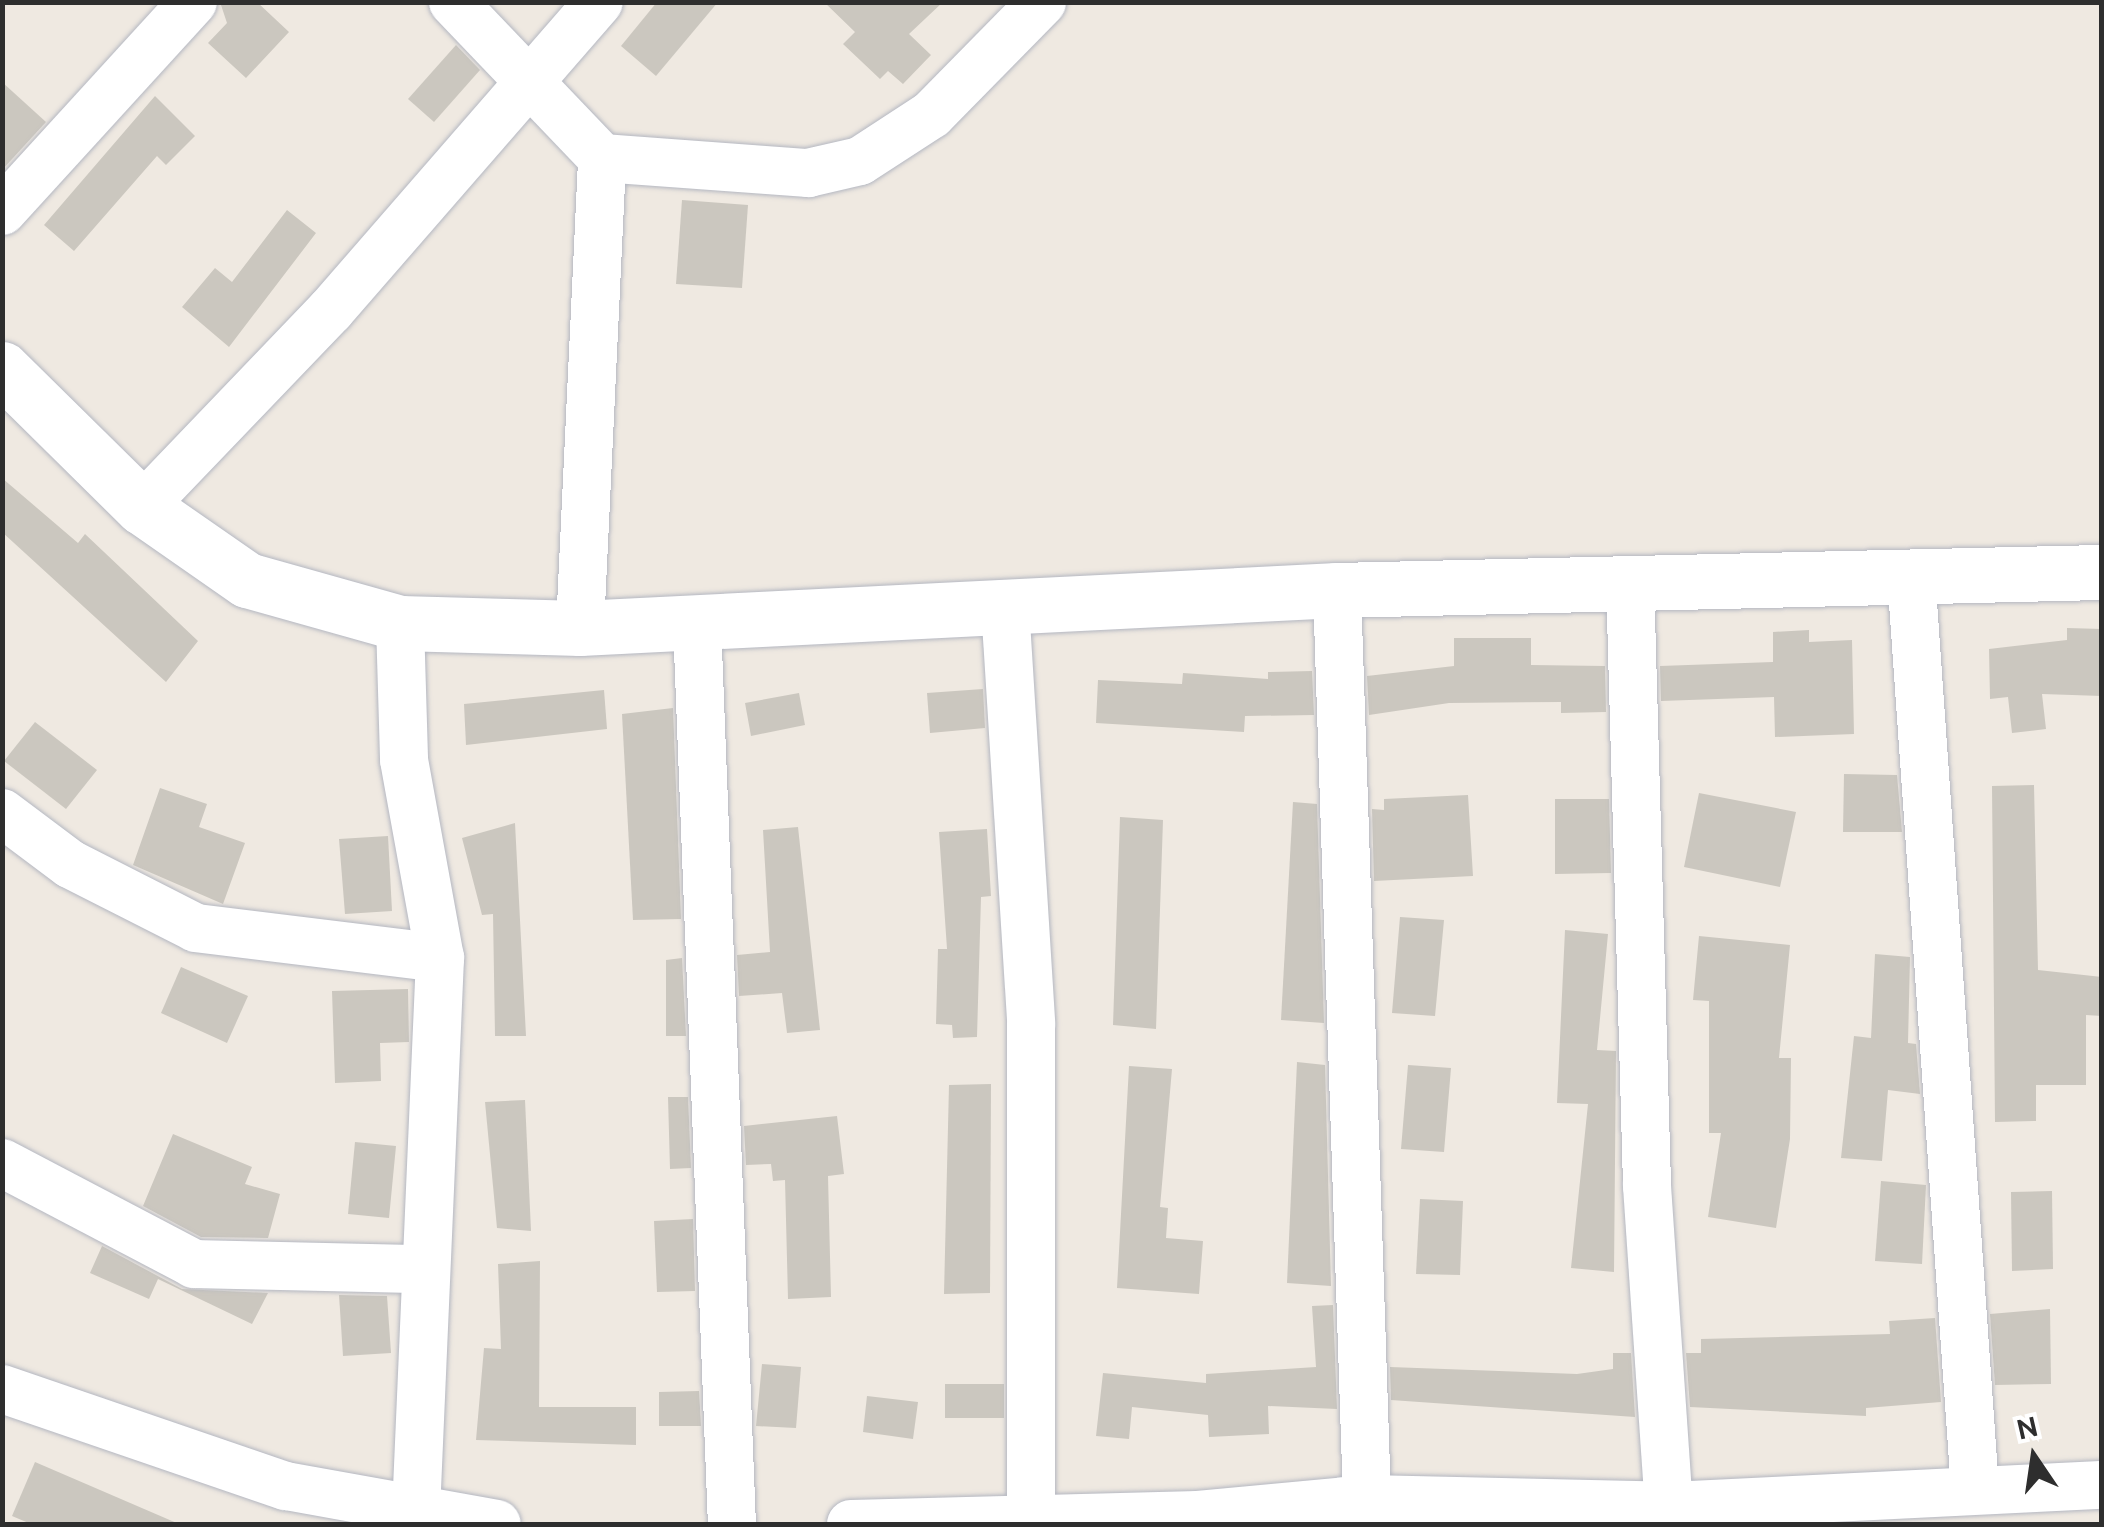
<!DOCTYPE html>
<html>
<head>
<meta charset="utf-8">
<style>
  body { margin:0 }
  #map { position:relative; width:2104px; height:1527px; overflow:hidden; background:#efe9e1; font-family:Ubuntu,sans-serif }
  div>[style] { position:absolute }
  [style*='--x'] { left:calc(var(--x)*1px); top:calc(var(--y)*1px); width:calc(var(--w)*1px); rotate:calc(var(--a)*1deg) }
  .building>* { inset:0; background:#cbc7bf }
  .roads { filter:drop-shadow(0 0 2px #b4b7c1) drop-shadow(0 0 2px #b4b7c1) }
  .street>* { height:48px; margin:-24px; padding:0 24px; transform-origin:24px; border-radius:24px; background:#fff }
  .secondary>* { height:55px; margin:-27.5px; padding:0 27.5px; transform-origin:27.5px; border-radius:27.5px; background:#fff }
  span { translate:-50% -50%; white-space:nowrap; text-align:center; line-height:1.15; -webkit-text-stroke:8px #fff; paint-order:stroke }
  .frame { position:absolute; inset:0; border:5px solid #2e2e2e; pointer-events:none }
  .north { position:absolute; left:1984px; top:1407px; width:100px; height:100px; -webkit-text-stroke:8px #fff; paint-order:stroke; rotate:347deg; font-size:28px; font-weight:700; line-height:40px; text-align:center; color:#2e2e2e }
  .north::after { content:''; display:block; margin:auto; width:35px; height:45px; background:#2e2e2e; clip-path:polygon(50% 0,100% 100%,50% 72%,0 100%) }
</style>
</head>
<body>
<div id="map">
  <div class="building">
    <div style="clip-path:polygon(220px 2px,257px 2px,289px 32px,246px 78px,208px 43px,227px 23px)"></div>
    <div style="clip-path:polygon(657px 2px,718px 2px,656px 76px,621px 46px)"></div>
    <div style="clip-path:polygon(824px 2px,943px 2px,909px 34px,931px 55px,903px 84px,888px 71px,880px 79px,843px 44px,855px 32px)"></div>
    <div style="clip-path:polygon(456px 45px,480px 70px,434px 122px,408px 99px)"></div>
    <div style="clip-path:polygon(2px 82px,46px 122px,2px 170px)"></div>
    <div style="clip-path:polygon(155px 96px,195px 136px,166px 165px,157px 156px,74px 251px,44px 225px)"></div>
    <div style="clip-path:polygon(682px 200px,748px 205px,742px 288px,676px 284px)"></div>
    <div style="clip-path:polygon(287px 210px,316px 233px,229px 347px,182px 307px,215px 268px,232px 282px)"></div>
    <div style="clip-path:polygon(2px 478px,78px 543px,85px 534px,198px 641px,166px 682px,2px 532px)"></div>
    <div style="clip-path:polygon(2067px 628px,2102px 629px,2102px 696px,2042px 694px,2046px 729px,2012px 733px,2008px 697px,1990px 699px,1989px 649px,2067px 640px)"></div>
    <div style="clip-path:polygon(1809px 630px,1809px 642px,1852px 640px,1854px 734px,1775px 737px,1774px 697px,1661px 701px,1660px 666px,1773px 662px,1773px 632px)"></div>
    <div style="clip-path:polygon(1454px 638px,1531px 638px,1531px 665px,1605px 666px,1606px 712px,1561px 713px,1561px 702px,1449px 703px,1369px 715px,1367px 676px,1454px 666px)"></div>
    <div style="clip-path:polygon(1312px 671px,1314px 715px,1245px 716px,1244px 732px,1096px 723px,1098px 680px,1182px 684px,1183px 673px,1268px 679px,1268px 672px)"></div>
    <div style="clip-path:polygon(983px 689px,985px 728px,930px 733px,927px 693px)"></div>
    <div style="clip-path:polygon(604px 690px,607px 729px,466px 745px,464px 704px)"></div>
    <div style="clip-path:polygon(799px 693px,805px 725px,751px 736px,745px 703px)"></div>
    <div style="clip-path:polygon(673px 708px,681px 919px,633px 920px,622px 714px)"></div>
    <div style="clip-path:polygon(35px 722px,97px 770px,66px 809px,4px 761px)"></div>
    <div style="clip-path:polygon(1844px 774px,1897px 775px,1902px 832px,1843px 832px)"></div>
    <div style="clip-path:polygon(2034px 785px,2038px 970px,2102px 977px,2102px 1016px,2086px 1015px,2086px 1085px,2036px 1085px,2036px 1121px,1995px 1122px,1992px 786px)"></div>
    <div style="clip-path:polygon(160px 788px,207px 804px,199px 827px,245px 843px,223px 904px,133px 865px)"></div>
    <div style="clip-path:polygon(1699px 793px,1796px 812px,1780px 887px,1684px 867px)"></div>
    <div style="clip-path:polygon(1468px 795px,1473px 876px,1374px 881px,1372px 809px,1384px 810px,1384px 799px)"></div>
    <div style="clip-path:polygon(1555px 799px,1609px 799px,1611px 873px,1555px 874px)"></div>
    <div style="clip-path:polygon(1293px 802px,1317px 804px,1324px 1023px,1281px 1020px)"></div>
    <div style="clip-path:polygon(1120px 817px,1163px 820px,1156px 1029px,1113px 1025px)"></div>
    <div style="clip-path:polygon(515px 823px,526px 1036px,495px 1036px,493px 914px,482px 915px,462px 838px)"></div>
    <div style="clip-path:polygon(798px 827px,820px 1030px,787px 1033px,782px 993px,739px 996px,737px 955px,770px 952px,763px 830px)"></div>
    <div style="clip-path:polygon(987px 829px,991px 896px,981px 897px,977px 1037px,953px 1038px,952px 1025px,936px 1024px,938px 949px,947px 949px,939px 832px)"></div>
    <div style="clip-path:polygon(388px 836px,392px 911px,345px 914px,339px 839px)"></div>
    <div style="clip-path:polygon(1400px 917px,1444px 920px,1435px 1016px,1392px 1013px)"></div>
    <div style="clip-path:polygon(1565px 930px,1608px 934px,1597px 1050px,1616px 1051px,1614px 1272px,1571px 1268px,1588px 1104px,1557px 1103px)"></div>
    <div style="clip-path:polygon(1699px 936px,1790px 945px,1779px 1058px,1791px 1058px,1790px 1139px,1776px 1228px,1708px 1217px,1721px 1133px,1709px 1133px,1709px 1001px,1693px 1000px)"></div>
    <div style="clip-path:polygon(1875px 954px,1910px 957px,1908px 1043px,1916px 1044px,1920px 1094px,1888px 1090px,1882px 1161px,1841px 1158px,1854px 1036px,1871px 1038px)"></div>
    <div style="clip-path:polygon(682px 958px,686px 1036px,666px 1036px,666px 960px)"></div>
    <div style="clip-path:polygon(181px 967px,248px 996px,227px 1043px,161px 1013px)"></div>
    <div style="clip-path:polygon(408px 989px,409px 1042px,380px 1043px,381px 1081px,335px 1083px,332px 991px)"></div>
    <div style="clip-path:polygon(1297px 1062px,1325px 1065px,1331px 1286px,1287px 1283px)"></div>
    <div style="clip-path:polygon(1408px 1065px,1451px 1068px,1444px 1152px,1401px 1149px)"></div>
    <div style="clip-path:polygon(1129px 1066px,1172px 1069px,1160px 1207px,1168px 1208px,1166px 1238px,1203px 1241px,1199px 1294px,1117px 1288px)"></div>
    <div style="clip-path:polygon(991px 1084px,990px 1293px,944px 1294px,949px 1085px)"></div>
    <div style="clip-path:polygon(668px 1097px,688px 1097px,691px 1168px,670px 1169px)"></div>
    <div style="clip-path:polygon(525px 1100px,531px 1231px,497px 1228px,485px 1102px)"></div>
    <div style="clip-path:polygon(837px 1116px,844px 1174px,828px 1176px,831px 1297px,788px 1299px,785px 1180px,773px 1181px,771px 1164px,746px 1165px,744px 1126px)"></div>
    <div style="clip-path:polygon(173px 1134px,252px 1167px,245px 1184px,280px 1194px,268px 1238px,201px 1237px,143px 1206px)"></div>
    <div style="clip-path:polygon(355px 1142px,396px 1146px,389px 1218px,348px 1214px)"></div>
    <div style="clip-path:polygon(1881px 1181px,1926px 1185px,1922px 1264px,1875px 1261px)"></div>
    <div style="clip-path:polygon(2052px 1191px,2053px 1269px,2012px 1271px,2011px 1192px)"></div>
    <div style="clip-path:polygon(1420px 1199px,1463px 1201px,1460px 1275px,1416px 1274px)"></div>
    <div style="clip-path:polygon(693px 1219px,695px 1291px,657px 1292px,654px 1221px)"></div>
    <div style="clip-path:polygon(102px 1246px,182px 1289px,268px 1293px,252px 1324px,158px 1279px,149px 1299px,90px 1273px)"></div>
    <div style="clip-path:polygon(540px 1261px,539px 1407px,636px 1407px,636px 1445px,476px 1440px,484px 1348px,501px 1349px,498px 1264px)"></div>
    <div style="clip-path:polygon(339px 1295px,387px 1296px,391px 1353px,343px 1356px)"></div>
    <div style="clip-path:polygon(1333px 1305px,1337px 1409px,1268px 1406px,1269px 1434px,1209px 1437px,1208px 1415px,1132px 1407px,1129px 1439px,1096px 1436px,1103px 1373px,1206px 1383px,1206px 1374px,1316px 1367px,1312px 1306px)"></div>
    <div style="clip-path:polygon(2050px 1309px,2051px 1384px,1995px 1385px,1990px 1314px)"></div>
    <div style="clip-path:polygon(1935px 1318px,1941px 1402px,1866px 1408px,1866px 1416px,1690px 1407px,1686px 1353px,1701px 1353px,1701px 1339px,1890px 1334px,1889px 1321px)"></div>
    <div style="clip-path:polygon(1613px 1353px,1631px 1353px,1635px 1417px,1391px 1400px,1390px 1367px,1577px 1374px,1613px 1369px)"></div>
    <div style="clip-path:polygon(762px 1364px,801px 1367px,796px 1428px,756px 1426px)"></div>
    <div style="clip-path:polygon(945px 1384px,1004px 1384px,1004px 1418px,945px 1418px)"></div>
    <div style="clip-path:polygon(699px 1391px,701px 1426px,659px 1426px,659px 1392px)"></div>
    <div style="clip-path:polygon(867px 1396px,918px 1402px,913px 1439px,863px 1432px)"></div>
    <div style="clip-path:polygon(35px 1462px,179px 1524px,31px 1524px,12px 1516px)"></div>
  </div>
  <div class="roads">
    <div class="street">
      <div style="--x:453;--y:2;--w:216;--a:46.3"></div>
      <div style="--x:602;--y:158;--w:207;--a:4.2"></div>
      <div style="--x:808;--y:173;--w:53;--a:-13"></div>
      <div style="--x:860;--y:161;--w:86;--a:-33.1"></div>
      <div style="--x:932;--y:114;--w:157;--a:-45.5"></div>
      <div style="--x:2;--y:211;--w:283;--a:-47.6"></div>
      <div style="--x:142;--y:507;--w:273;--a:-46.2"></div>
      <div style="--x:331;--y:310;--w:408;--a:-49"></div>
      <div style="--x:1911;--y:574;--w:917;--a:86"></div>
      <div style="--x:1630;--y:580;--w:606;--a:88.39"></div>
      <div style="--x:1647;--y:1186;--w:321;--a:86.1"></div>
      <div style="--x:1337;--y:590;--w:909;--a:88.11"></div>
      <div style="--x:1005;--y:606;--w:418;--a:86.4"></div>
      <div style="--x:1031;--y:1023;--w:495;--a:90"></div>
      <div style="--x:400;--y:623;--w:137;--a:88.3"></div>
      <div style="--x:404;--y:760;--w:201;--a:79.7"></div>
      <div style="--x:440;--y:958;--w:556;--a:92.48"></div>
      <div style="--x:697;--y:623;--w:902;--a:87.78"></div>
      <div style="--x:580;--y:628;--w:471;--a:-87.3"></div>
      <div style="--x:2;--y:813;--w:85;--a:36.9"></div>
      <div style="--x:70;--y:864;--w:141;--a:26.9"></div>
      <div style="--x:196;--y:928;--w:246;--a:7"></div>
      <div style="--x:2;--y:1163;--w:217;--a:27.7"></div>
      <div style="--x:194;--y:1264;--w:229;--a:1.3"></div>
      <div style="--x:2;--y:1389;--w:300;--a:18.9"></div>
      <div style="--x:286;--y:1486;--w:214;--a:10.2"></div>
      <div style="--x:851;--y:1524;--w:347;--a:-1.5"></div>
      <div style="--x:1198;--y:1515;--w:170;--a:-5.4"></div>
      <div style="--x:1367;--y:1499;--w:302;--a:1.3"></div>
      <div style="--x:1669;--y:1506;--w:434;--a:-2.8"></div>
    </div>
    <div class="secondary">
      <div style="--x:2;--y:369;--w:197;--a:44.6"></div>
      <div style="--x:142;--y:507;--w:128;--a:34.8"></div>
      <div style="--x:247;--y:580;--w:159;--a:15.7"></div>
      <div style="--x:400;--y:623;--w:180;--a:1.6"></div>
      <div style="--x:580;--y:628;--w:758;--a:-2.87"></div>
      <div style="--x:1337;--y:590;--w:765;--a:-1.35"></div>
    </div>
  </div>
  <div class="frame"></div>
  <div class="north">N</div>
</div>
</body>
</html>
